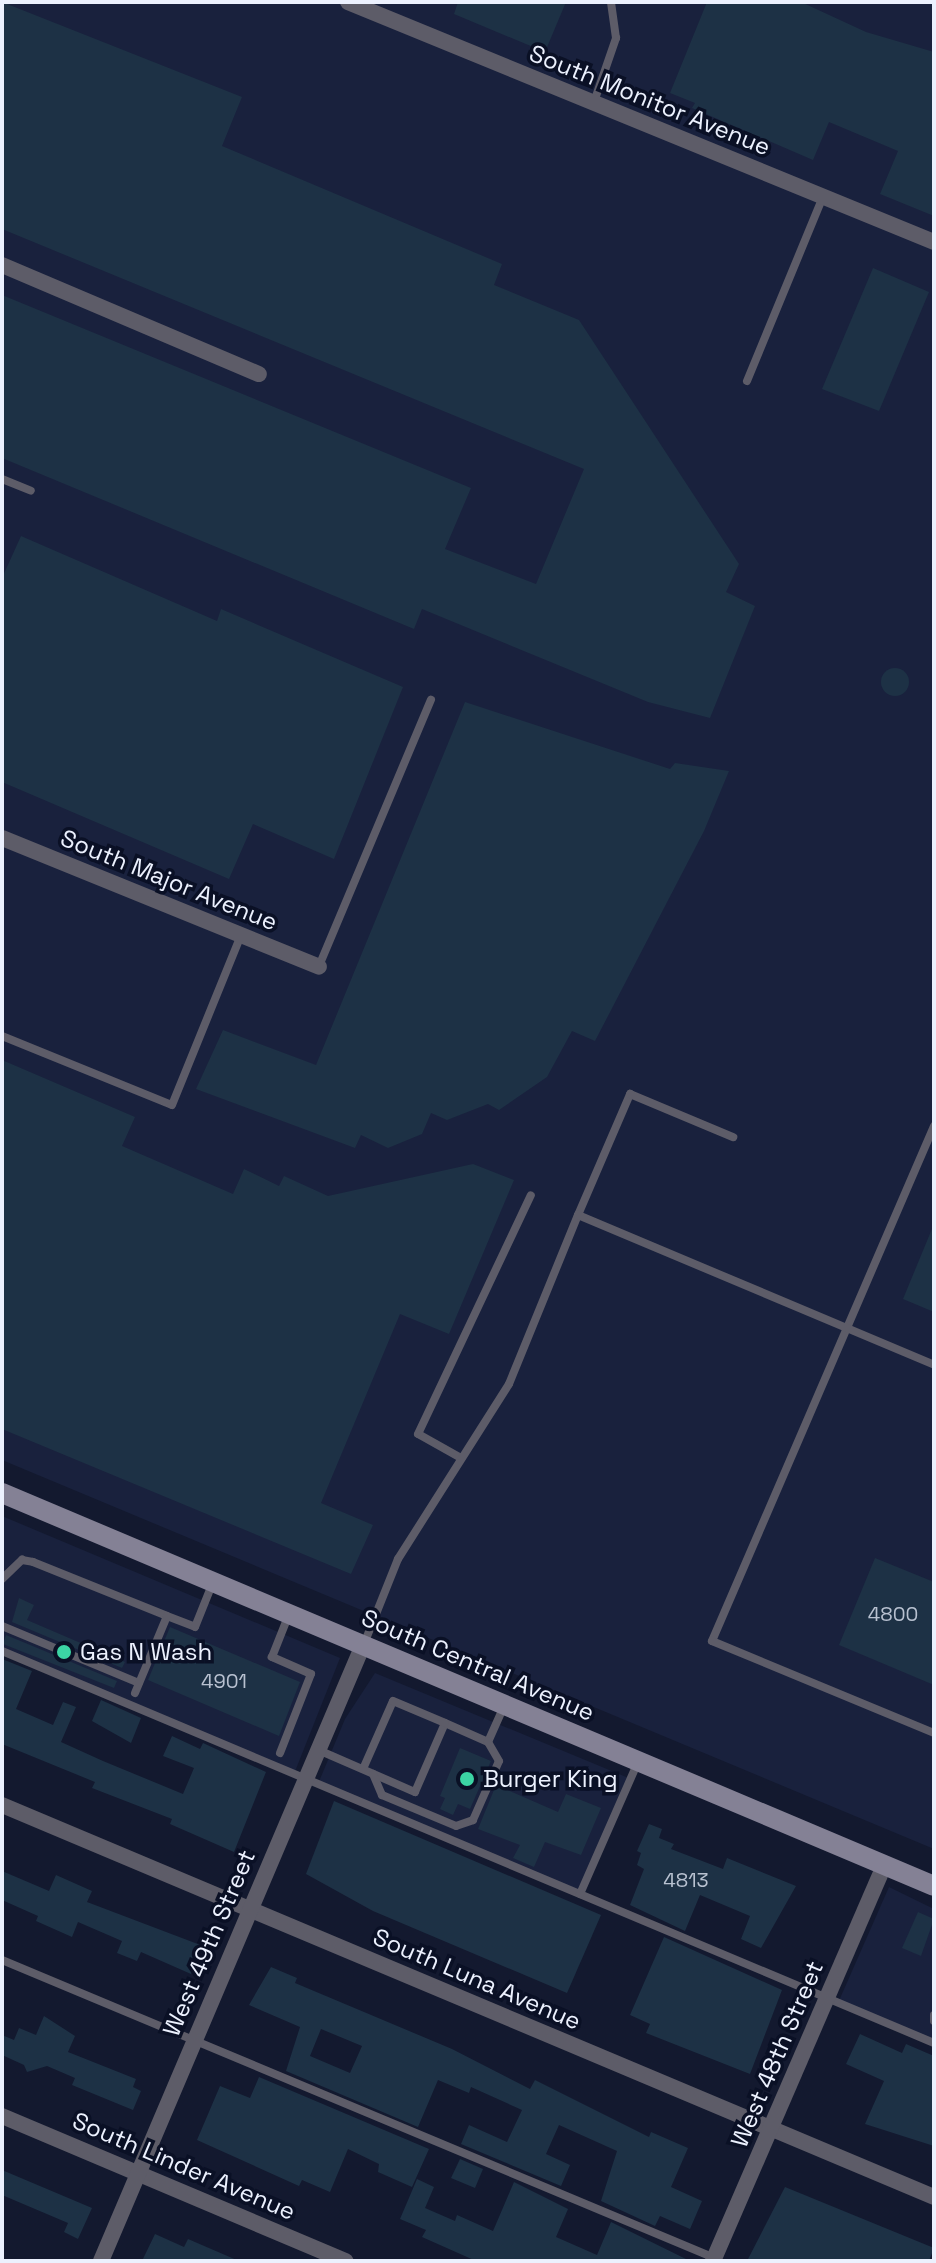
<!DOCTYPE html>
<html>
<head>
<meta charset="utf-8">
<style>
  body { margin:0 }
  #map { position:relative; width:936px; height:2263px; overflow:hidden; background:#13192f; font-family:"Space Grotesk",sans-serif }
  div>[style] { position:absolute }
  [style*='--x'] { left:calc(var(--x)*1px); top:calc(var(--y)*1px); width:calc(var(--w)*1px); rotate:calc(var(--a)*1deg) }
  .built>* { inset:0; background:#19213d }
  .building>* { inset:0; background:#1d3145 }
  .round { border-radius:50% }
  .service>* { height:8px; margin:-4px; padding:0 4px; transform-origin:4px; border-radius:4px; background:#5d5c68 }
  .minor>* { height:16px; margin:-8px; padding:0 8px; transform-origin:8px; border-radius:8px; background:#5d5c68 }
  .secondary>* { height:20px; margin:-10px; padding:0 10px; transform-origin:10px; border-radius:10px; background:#848195 }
  .dots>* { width:22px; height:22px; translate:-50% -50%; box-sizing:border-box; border:4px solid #0a1025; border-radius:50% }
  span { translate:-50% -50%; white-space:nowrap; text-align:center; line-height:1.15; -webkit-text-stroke:7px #0a1025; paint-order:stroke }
  .number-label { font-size:20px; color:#b8c1d0 }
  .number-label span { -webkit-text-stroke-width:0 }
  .street-label { font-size:24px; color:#ecf1fe }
  .poi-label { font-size:24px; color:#ecf1fe }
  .left { translate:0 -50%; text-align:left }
  .frame { position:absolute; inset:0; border:4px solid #ecf1fe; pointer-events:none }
</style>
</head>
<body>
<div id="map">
  <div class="built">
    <div style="clip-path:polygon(2px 2px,934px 2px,934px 1849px,2px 1460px)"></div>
    <div style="clip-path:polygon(2px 1516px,340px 1658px,294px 1774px,2px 1651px)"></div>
    <div style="clip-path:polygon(375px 1673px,631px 1779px,580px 1894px,318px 1784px,345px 1719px)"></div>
    <div style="clip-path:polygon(889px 1887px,934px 1909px,934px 2043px,838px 2003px)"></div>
  </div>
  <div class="building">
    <div style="clip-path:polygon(2px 2px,242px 97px,222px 146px,502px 264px,494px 285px,579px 320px,739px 564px,726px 592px,755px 606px,710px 718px,648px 702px,422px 609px,414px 629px,2px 458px,2px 295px,471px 488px,445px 549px,536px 584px,584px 469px,2px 229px)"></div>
    <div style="clip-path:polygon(458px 2px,566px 2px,545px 52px,454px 14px)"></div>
    <div style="clip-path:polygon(707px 2px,801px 2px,866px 32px,934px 52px,934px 216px,880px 194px,898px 151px,829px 122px,813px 160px,692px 108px,695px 103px,670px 93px)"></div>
    <div style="clip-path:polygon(873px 268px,929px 292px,879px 411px,822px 389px)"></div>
    <div style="clip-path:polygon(21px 536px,217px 621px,221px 609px,403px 687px,334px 859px,253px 824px,229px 879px,2px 782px,2px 578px)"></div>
    <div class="round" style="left:881px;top:668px;width:28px;height:28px"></div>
    <div style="clip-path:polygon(465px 702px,670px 769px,675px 763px,729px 771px,704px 831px,595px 1041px,572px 1031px,547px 1077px,499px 1110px,488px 1104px,447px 1120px,431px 1113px,422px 1134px,388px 1148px,361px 1135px,355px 1148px,196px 1089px,223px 1030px,316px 1065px)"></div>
    <div style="clip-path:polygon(2px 1060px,135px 1117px,122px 1146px,233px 1194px,244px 1169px,279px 1186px,284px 1176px,328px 1196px,473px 1164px,514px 1180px,449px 1334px,400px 1314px,321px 1503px,373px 1525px,351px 1574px,2px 1429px)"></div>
    <div style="clip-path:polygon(934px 1224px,934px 1312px,903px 1299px)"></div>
    <div style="clip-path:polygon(875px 1558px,934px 1582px,934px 1685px,839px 1645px)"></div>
    <div style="clip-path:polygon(19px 1598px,34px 1605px,27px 1620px,125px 1662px,122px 1668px,12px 1622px)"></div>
    <div style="clip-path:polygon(170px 1627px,300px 1682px,279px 1736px,148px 1680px)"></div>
    <div style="clip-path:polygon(6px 1635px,117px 1681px,114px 1688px,3px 1644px)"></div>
    <div style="clip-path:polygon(2px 1659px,32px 1671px,16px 1709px,53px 1725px,63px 1702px,76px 1707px,61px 1742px,103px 1761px,183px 1794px,194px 1768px,163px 1756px,172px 1736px,200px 1749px,203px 1743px,266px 1772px,234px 1852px,170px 1824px,172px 1819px,92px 1788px,95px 1782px,2px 1744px)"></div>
    <div style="clip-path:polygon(101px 1700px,141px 1718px,131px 1743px,92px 1721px)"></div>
    <div style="clip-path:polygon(460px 1748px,491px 1761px,470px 1809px,458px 1804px,453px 1815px,440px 1809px,445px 1798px,440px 1796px)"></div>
    <div style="clip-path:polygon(496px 1785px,558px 1812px,566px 1794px,601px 1808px,581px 1855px,545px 1842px,534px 1867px,513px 1858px,520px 1845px,478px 1829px)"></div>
    <div style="clip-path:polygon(334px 1801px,601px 1915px,567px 1993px,373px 1911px,306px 1874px)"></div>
    <div style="clip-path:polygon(649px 1824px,662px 1829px,659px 1838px,674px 1844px,671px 1849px,723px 1869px,727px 1858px,796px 1886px,761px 1948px,741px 1939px,750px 1916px,700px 1895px,685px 1931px,630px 1905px,644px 1869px,637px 1865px,641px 1853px,637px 1851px)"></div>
    <div style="clip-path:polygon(2px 1871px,49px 1891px,56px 1875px,92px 1891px,87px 1902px,203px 1946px,191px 1974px,141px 1952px,137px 1961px,117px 1953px,122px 1941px,78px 1922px,72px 1937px,36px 1921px,38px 1916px,2px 1900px)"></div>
    <div style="clip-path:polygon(918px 1912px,934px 1919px,921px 1956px,902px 1948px)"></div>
    <div style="clip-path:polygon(664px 1937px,782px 1990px,750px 2074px,646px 2033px,650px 2024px,630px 2015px)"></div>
    <div style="clip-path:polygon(evenodd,271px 1967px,297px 1978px,295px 1983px,452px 2049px,530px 2089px,535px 2080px,649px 2137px,651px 2132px,688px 2148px,671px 2187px,702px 2201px,690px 2229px,660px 2216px,655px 2226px,601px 2201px,617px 2151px,559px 2125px,546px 2154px,570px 2165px,561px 2186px,461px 2144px,469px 2125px,507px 2142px,522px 2110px,471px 2087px,469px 2093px,438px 2080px,418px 2127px,286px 2071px,300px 2027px,249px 2005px,271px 1967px,321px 2029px,362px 2046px,350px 2073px,310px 2056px,321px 2029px)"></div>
    <div style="clip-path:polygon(44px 2016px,75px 2036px,68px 2052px,136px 2079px,133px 2087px,141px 2091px,133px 2110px,72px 2085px,75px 2078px,47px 2066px,27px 2072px,24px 2065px,2px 2055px,2px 2035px,14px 2040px,19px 2028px,36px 2035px)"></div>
    <div style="clip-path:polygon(860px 2034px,902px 2053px,906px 2044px,934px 2056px,934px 2146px,865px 2124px,884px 2081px,846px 2064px)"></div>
    <div style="clip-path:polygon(259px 2077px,429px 2149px,412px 2187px,378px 2172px,379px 2164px,348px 2149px,330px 2192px,302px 2180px,299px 2186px,197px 2140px,220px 2086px,250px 2098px)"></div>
    <div style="clip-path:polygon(460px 2159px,483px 2169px,475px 2188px,451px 2178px)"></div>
    <div style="clip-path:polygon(2px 2170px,92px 2208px,78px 2239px,64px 2232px,68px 2223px,2px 2195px)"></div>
    <div style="clip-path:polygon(417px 2179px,434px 2187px,425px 2208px,455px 2221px,457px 2215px,493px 2231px,514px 2182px,568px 2209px,556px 2237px,597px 2255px,611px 2222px,690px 2261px,476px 2261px,422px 2237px,426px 2230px,400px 2219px)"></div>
    <div style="clip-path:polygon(785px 2187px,934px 2248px,929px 2261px,747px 2261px)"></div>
    <div style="clip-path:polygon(155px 2234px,184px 2247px,188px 2239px,239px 2261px,142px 2261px)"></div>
  </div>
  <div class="service">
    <div style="--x:594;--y:102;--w:68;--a:-71"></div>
    <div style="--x:616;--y:38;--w:36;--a:-98"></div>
    <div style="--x:747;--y:381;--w:199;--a:-67.6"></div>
    <div style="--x:2;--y:479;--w:31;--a:22"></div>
    <div style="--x:319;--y:966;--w:289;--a:-67.2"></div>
    <div style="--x:2;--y:1036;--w:183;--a:22.1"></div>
    <div style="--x:172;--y:1105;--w:183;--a:-67.9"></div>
    <div style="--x:934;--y:1126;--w:561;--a:113.32"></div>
    <div style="--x:712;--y:1641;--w:240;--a:22.5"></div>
    <div style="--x:578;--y:1215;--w:132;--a:-66.7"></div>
    <div style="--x:630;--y:1094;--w:112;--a:22.7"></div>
    <div style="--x:461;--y:1458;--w:49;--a:-150.8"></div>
    <div style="--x:418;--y:1434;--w:264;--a:-64.7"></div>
    <div style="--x:2;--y:1579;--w:28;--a:-44"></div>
    <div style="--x:22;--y:1560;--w:11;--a:10"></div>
    <div style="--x:33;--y:1562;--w:144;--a:21.9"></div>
    <div style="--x:2;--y:1626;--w:148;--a:22.6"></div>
    <div style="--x:364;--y:1644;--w:92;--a:-68.2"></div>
    <div style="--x:398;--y:1559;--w:207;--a:-57.6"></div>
    <div style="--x:509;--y:1384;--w:183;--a:-67.8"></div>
    <div style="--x:578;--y:1215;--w:386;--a:22.8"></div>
    <div style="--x:2;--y:1651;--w:1011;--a:22.81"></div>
    <div style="--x:135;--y:1693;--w:83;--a:-67.4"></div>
    <div style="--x:167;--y:1616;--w:30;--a:21"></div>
    <div style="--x:195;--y:1627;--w:48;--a:-68.2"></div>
    <div style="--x:316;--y:1749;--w:108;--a:23.5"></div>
    <div style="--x:415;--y:1792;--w:75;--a:-66.5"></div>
    <div style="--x:445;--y:1723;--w:47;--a:23.8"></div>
    <div style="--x:488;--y:1742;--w:39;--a:-66"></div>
    <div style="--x:280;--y:1753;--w:85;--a:-68.6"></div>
    <div style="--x:311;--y:1674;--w:43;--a:-156.4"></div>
    <div style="--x:272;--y:1657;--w:46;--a:-68.4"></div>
    <div style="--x:363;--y:1769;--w:74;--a:-66.2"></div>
    <div style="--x:393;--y:1701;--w:56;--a:22.9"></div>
    <div style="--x:373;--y:1774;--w:23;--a:67"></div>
    <div style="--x:382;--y:1795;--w:80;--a:22.7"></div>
    <div style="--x:456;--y:1826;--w:18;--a:-19"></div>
    <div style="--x:473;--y:1820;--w:64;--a:-66.2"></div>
    <div style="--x:499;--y:1761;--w:22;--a:-120"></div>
    <div style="--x:580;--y:1894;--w:144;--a:-66.3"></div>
    <div style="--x:2;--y:1960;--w:775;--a:22.69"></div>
    <div style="--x:934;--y:2015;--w:6;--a:90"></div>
  </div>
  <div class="minor">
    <div style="--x:348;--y:2;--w:633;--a:22.27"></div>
    <div style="--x:2;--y:265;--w:279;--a:23"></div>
    <div style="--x:2;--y:838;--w:342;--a:22.1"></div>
    <div style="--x:2;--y:1805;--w:1011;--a:22.81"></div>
    <div style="--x:2;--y:2116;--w:373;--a:22.9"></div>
    <div style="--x:101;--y:2261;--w:669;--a:-66.96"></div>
    <div style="--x:713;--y:2261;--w:431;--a:-66.6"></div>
  </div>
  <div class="secondary">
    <div style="--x:2;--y:1493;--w:1011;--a:22.86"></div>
  </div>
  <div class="dots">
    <div style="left:64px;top:1652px;background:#3cd4a4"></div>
    <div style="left:467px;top:1779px;background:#3cd4a4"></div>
  </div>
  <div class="number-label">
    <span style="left:893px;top:1614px">4800</span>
    <span style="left:224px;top:1681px">4901</span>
    <span style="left:686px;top:1880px">4813</span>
  </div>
  <div class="street-label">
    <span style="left:650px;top:100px;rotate:22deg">South Monitor Avenue</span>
    <span style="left:169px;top:880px;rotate:22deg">South Major Avenue</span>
    <span style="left:478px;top:1665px;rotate:23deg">South Central Avenue</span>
    <span style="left:209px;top:1943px;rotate:-67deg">West 49th Street</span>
    <span style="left:477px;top:1979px;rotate:23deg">South Luna Avenue</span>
    <span style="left:777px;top:2054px;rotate:-67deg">West 48th Street</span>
    <span style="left:184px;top:2166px;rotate:23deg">South Linder Avenue</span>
  </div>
  <div class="poi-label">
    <span class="left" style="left:80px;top:1652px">Gas N Wash</span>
    <span class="left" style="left:483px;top:1779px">Burger King</span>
  </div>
  <div class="frame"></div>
</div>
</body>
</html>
